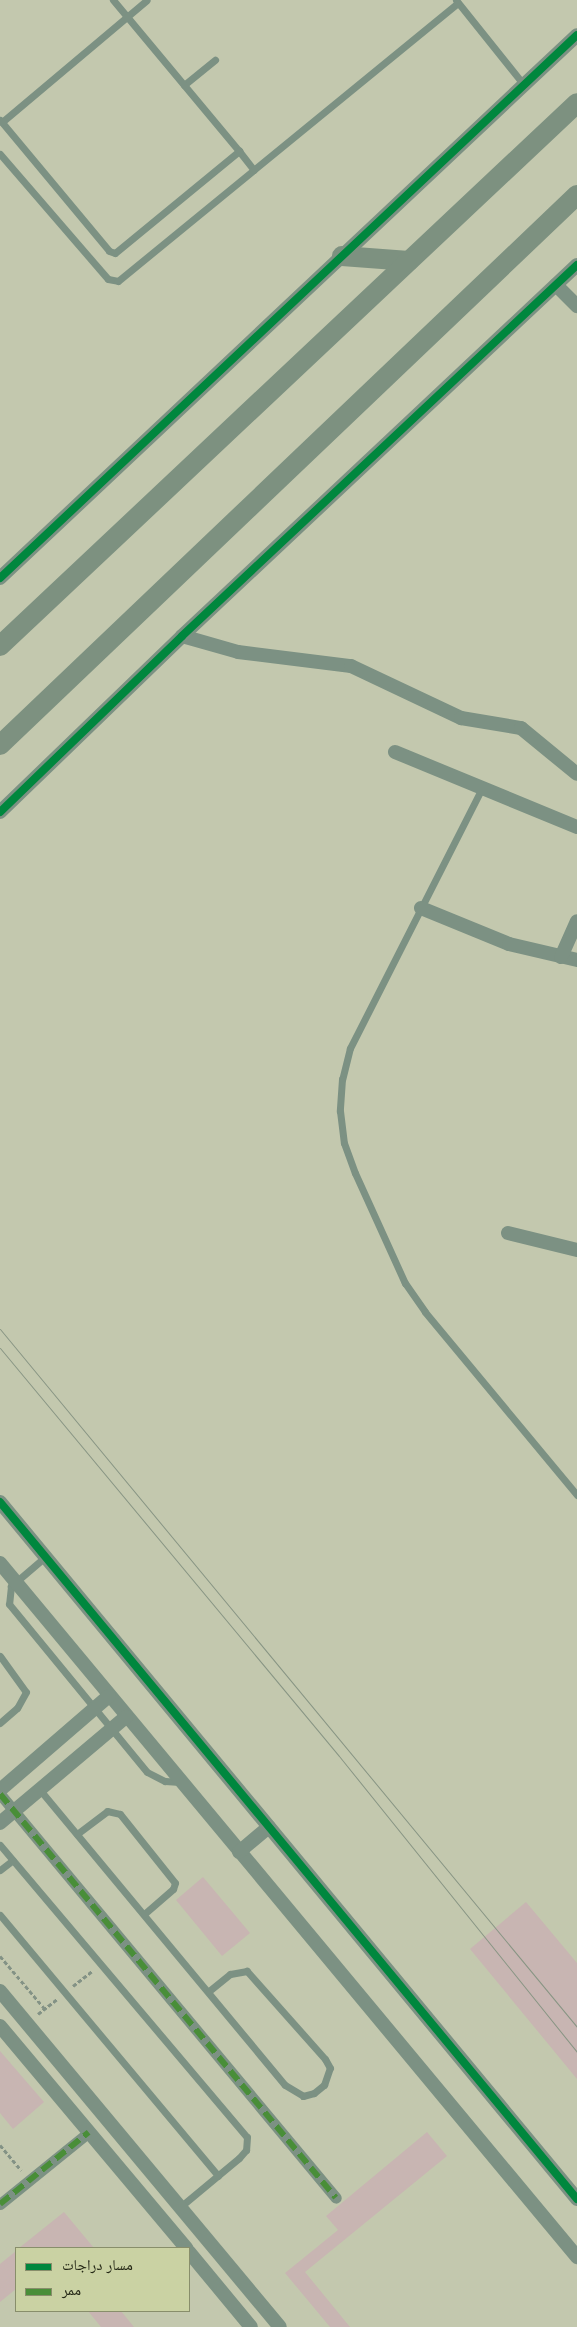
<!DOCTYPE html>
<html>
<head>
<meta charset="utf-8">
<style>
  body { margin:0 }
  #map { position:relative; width:577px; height:2327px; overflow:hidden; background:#c3c8ae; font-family:"Varela Round","Noto Naskh Arabic",sans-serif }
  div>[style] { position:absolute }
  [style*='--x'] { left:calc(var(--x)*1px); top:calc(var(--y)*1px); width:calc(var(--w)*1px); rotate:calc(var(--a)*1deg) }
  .building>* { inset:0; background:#c8b5b2 }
  .path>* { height:3px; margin-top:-1.5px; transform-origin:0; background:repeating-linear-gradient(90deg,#839285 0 4px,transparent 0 6.5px) }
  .service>* { height:7px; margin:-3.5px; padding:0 3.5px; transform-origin:3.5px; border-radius:3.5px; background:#7c9183 }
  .pedestrian>* { height:11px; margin:-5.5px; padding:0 5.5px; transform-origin:5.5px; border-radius:5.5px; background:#7c9183 }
  .minor>* { height:14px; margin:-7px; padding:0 7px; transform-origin:7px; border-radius:7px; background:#7c9183 }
  .secondary>* { height:20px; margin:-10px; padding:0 10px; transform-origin:10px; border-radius:10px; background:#7d9180 }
  .tram>* { height:1px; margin:-0.5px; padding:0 0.5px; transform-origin:0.5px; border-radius:0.5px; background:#889584 }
  .quiet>* { height:6px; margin-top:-3px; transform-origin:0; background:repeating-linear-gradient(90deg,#498e38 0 12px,transparent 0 18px) }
  .cycleway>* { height:8px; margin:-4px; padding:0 4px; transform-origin:4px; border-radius:4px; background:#00873e }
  span { translate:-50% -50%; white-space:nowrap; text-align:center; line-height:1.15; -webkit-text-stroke:5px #cad2a3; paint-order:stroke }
  .legend { position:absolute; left:15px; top:2247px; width:175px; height:65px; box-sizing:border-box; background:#cad2a3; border:1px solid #888e6b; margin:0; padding:6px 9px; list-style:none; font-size:15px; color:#252816 }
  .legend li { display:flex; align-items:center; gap:10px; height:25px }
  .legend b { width:25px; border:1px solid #888e6b }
</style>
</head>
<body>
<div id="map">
  <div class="building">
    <div style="clip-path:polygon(203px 1877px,250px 1933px,222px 1956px,176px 1900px)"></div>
    <div style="clip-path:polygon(526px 1902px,577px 1963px,577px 2079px,470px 1949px)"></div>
    <div style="clip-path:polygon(0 2051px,44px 2102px,13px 2129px,0 2113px)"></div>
    <div style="clip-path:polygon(427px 2132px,447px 2156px,305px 2272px,350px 2327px,330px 2327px,285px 2273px,338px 2230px,326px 2216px)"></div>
    <div style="clip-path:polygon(64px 2212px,94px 2248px,19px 2248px)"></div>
    <div style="clip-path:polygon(16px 2251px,16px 2289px,0 2302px,0 2264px)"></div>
    <div style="clip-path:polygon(88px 2311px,121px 2311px,134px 2327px,101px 2327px)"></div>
  </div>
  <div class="path">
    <div style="--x:0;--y:1956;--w:70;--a:49.7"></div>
    <div style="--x:73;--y:1986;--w:24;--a:-38"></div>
    <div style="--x:38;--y:2014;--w:24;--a:-38"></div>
    <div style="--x:0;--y:2145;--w:33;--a:50"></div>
  </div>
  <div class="service">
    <div style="--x:456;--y:0;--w:109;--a:51.3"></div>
    <div style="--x:184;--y:85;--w:40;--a:-39"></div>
    <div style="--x:0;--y:120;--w:170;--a:50.2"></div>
    <div style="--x:109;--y:251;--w:6;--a:18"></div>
    <div style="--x:115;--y:253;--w:161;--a:-39.4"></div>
    <div style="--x:239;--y:151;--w:197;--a:-129.8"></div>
    <div style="--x:2;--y:122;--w:189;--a:-40.1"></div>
    <div style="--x:239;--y:151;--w:24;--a:52"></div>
    <div style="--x:0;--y:154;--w:165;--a:49.2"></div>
    <div style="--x:108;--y:279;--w:10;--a:11"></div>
    <div style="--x:118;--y:281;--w:439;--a:-39.3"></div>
    <div style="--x:482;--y:788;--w:292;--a:116.9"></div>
    <div style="--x:350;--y:1048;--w:32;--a:104"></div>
    <div style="--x:342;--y:1079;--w:32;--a:94"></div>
    <div style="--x:340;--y:1111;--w:32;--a:83"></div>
    <div style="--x:344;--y:1143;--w:32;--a:70"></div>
    <div style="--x:355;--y:1173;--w:121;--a:65.6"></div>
    <div style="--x:405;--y:1283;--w:35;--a:55"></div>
    <div style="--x:425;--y:1312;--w:238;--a:50.3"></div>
    <div style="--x:45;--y:1557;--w:45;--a:139.5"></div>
    <div style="--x:11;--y:1586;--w:18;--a:96"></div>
    <div style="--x:9;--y:1604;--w:217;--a:50.6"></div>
    <div style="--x:147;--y:1772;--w:20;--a:27"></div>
    <div style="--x:165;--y:1781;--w:15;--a:4"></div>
    <div style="--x:0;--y:1656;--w:44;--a:54.2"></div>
    <div style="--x:26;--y:1692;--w:18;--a:119"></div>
    <div style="--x:17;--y:1708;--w:23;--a:139"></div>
    <div style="--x:40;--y:1790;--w:383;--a:50.3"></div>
    <div style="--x:285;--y:2085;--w:21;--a:31"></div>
    <div style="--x:303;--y:2096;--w:11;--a:-15"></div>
    <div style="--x:314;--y:2093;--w:13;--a:-39"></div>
    <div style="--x:324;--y:2085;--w:18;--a:-71"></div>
    <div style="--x:330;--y:2068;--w:10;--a:-119"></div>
    <div style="--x:325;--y:2059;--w:118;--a:-131.6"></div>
    <div style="--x:247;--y:1971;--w:17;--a:170"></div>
    <div style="--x:230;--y:1974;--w:27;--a:141"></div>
    <div style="--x:77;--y:1834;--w:38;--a:-37"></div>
    <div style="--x:107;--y:1811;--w:13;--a:13"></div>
    <div style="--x:120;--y:1814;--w:88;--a:51.4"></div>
    <div style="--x:175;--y:1883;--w:6;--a:108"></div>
    <div style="--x:173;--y:1889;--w:38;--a:139"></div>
    <div style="--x:0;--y:1845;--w:382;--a:49.8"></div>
    <div style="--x:247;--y:2137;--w:13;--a:94"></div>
    <div style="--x:246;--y:2150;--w:11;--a:131"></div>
    <div style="--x:239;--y:2158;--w:77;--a:140.3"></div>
    <div style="--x:0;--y:1870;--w:16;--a:-38"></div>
    <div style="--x:0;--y:1915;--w:340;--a:50.1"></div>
  </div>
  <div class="pedestrian">
    <div style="--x:0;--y:1794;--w:525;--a:50.25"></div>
    <div style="--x:0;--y:2204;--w:114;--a:-39"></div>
  </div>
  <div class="minor">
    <div style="--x:556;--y:285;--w:30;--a:45"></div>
    <div style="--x:0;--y:578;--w:792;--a:-43.26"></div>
    <div style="--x:182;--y:636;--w:58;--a:15.9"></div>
    <div style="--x:238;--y:652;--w:114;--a:7.1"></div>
    <div style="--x:351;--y:666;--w:122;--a:25.3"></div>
    <div style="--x:461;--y:718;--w:61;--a:9.5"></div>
    <div style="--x:521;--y:728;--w:72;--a:39.4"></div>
    <div style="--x:395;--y:752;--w:197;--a:22.4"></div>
    <div style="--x:0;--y:812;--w:253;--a:-44"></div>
    <div style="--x:182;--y:636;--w:542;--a:-43.21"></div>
    <div style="--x:421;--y:908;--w:95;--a:22.2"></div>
    <div style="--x:509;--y:944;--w:70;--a:13.2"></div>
    <div style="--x:561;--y:957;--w:39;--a:-66"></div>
    <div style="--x:508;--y:1233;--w:71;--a:13.8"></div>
    <div style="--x:0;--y:1502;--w:905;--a:50.38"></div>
    <div style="--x:0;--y:1563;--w:903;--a:50.26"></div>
    <div style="--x:0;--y:1790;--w:144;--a:-40.8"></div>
    <div style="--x:0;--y:1823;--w:165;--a:-40.1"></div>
    <div style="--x:239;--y:1852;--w:39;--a:-40"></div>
    <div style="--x:0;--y:1991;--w:437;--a:50.2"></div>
    <div style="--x:0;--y:2026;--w:290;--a:50"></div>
    <div style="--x:189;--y:2252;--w:97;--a:50.4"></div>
  </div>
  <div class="secondary">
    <div style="--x:342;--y:256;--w:67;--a:4.3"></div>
    <div style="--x:0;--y:646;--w:792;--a:-43.26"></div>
    <div style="--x:0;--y:745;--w:797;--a:-43.63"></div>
  </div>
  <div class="tram">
    <div style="--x:0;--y:1329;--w:906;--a:50.42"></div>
    <div style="--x:0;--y:1348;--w:530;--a:50.28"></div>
    <div style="--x:339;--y:1756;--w:380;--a:51.2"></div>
  </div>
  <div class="quiet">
    <div style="--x:0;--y:1794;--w:525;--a:50.25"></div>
    <div style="--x:0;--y:2204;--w:114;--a:-39"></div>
  </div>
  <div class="cycleway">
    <div style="--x:0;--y:578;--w:792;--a:-43.26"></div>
    <div style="--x:0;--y:812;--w:253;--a:-44"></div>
    <div style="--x:182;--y:636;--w:542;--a:-43.21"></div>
    <div style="--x:0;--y:1502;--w:905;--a:50.38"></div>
  </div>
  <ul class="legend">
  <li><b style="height:6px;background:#00873e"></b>مسار دراجات</li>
  <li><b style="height:6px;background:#498e38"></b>ممر</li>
  </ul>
</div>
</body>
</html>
